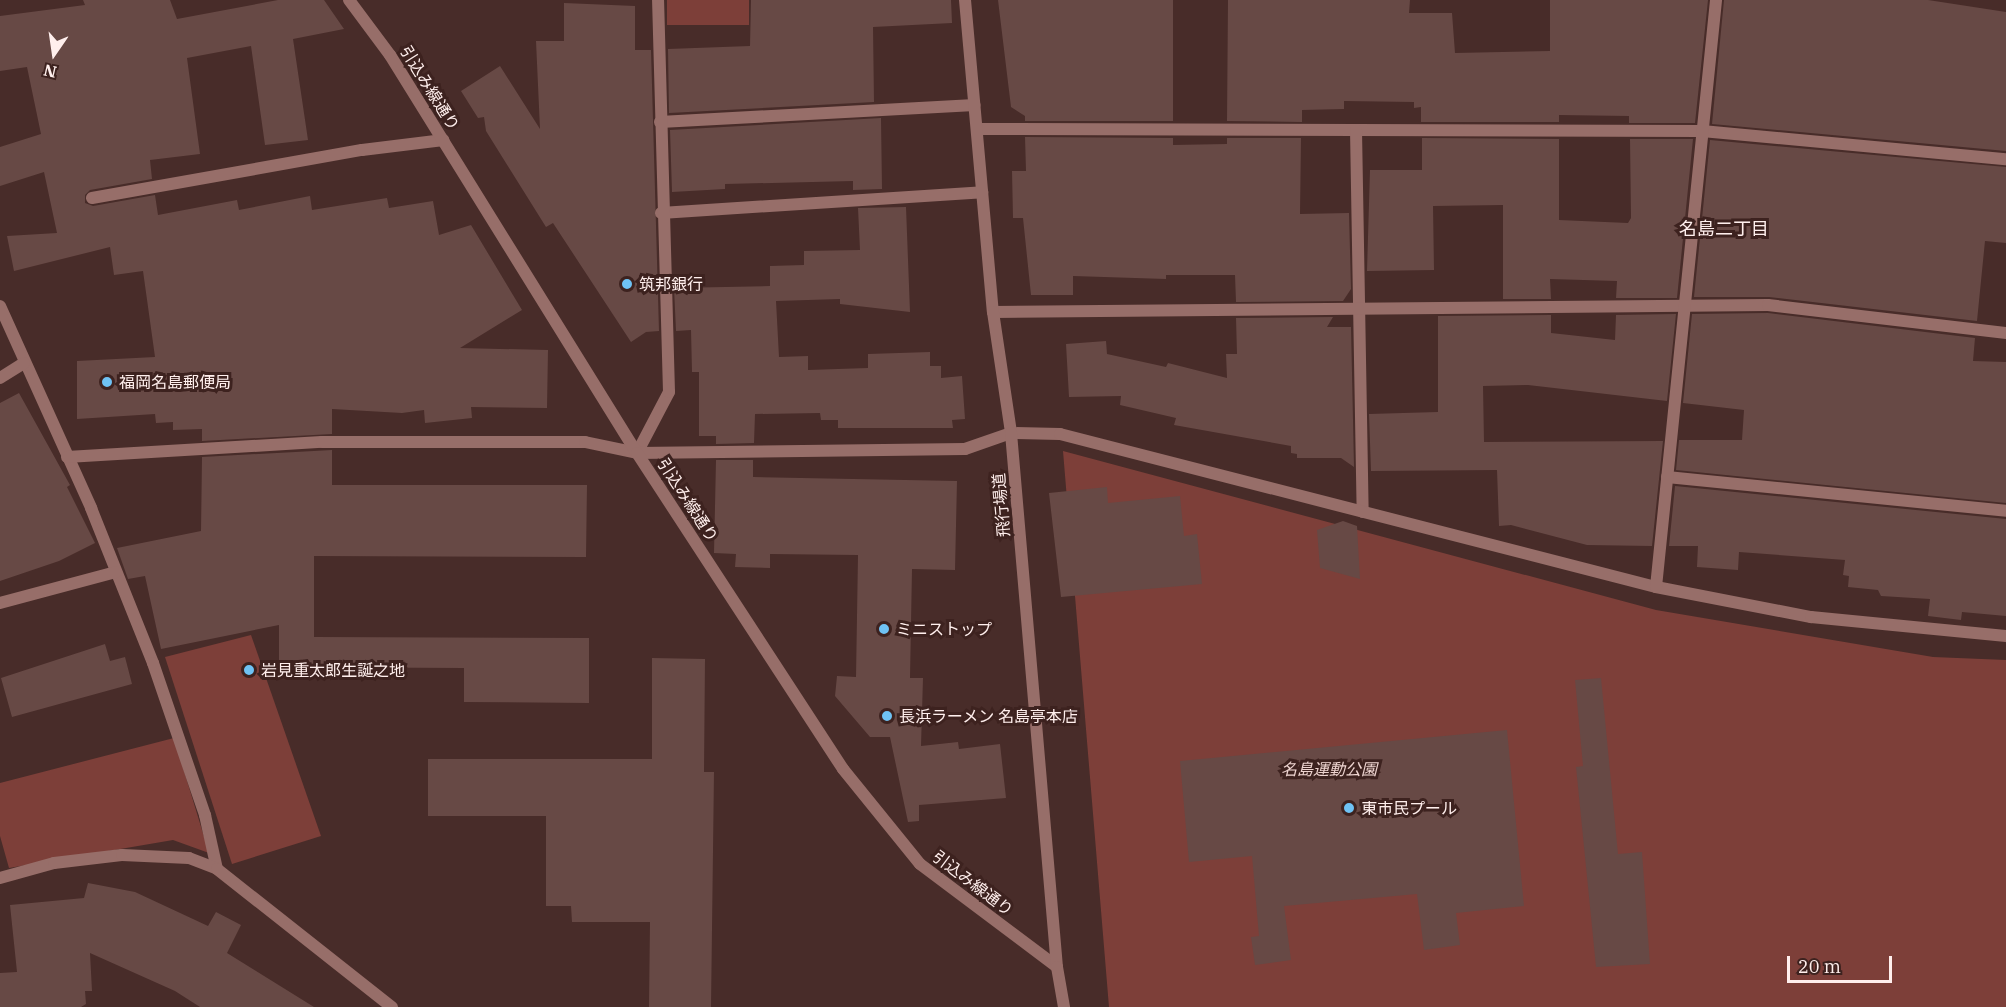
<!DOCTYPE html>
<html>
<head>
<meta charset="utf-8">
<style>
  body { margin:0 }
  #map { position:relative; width:2006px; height:1007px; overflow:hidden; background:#482c29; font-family:"IBM Plex Serif","Noto Sans JP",serif }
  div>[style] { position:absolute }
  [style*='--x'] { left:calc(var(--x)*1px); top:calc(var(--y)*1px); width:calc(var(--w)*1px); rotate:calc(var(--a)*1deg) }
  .green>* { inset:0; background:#7d3f39 }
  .building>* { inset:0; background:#674945 }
  .minor>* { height:12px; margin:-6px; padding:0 6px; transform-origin:6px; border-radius:6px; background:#976e69 }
  .tertiary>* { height:12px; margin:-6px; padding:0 6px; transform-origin:6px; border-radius:6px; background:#976e69 }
  .dots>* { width:16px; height:16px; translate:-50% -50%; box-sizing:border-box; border:3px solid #3d221f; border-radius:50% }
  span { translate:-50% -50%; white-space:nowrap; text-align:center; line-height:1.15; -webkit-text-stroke:6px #3d221f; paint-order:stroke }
  .street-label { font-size:16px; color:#ffefed }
  .poi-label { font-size:16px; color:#ffefed }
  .left { translate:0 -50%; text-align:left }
  .park-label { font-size:16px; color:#eed4d0; font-style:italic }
  .neighbourhood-label { font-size:18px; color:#ffefed }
  .north { position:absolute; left:24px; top:24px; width:60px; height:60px; -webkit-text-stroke:4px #3d221f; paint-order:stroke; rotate:193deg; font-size:16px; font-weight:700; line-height:24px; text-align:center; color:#ffefed }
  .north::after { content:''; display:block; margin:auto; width:21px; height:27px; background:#ffefed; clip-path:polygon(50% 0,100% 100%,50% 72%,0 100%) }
  .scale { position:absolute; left:1787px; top:956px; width:105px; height:27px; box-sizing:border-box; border:3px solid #ffefed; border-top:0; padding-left:8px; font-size:18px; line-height:21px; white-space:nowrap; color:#ffefed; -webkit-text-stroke:4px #3d221f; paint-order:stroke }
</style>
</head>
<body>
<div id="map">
  <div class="green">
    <div style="clip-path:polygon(667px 0,749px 0,749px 25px,667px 25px)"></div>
    <div style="clip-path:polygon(1063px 451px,1656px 610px,1933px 657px,2006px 660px,2006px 1007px,1109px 1007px)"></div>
    <div style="clip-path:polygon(251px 635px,321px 836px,232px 864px,165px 657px)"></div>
    <div style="clip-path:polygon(174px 738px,209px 853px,173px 840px,9px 868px,0 836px,0 783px)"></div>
  </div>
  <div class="building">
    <div style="clip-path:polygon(83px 0,170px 0,177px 19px,278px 0,324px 0,344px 29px,293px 39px,308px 140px,265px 145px,251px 46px,187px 58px,200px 154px,150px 160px,152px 179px,90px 190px,85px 195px,85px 203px,93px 206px,155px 195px,158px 215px,237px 200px,239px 210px,310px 196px,312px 210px,387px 198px,389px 208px,433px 201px,439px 235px,471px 225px,522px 310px,460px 348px,548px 350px,547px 408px,471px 407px,472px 418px,425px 423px,424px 410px,402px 413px,332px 409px,332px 434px,202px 441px,202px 429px,173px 430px,173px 422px,156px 423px,155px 414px,77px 419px,77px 361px,155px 357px,143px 271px,114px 275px,110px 247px,14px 271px,7px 236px,57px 233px,44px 172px,0 186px,0 147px,41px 134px,27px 67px,0 71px,0 16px,85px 5px)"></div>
    <div style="clip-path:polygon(751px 0,951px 0,952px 23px,873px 27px,874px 102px,669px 113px,668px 49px,750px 46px)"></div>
    <div style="clip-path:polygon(998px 0,1173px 0,1173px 121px,1025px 121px,1025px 116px,1011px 107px)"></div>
    <div style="clip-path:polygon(1228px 0,1410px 0,1409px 13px,1452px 13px,1455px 53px,1550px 51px,1550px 0,1708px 0,1695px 123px,1629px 123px,1629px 116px,1559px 115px,1559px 122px,1421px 122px,1421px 107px,1414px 108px,1414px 102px,1344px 101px,1344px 109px,1302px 110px,1302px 122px,1227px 121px)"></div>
    <div style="clip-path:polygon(1724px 0,1928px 0,2006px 12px,2006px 151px,1712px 124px)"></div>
    <div style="clip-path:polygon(564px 3px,635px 6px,635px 50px,651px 50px,659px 331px,646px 332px,631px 342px,553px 223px,546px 227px,486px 131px,484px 117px,478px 118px,461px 91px,500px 66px,540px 129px,536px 41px,564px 41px)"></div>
    <div style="clip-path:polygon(881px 118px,882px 189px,853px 190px,853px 181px,725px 184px,725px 189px,672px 192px,670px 130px)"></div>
    <div style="clip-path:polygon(1025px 137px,1173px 138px,1173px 145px,1227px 144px,1227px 138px,1301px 138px,1300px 214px,1349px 213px,1351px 289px,1343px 301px,1236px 302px,1235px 275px,1166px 275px,1166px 279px,1073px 276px,1073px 295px,1031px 295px,1023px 218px,1013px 218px,1012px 171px,1026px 171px)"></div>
    <div style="clip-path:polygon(1422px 138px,1559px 139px,1559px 220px,1628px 223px,1631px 218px,1630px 139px,1693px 139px,1677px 298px,1616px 298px,1617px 281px,1550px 279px,1551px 299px,1503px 299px,1503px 205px,1433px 206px,1434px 270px,1367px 271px,1370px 170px,1422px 170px)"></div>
    <div style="clip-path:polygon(1710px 140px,2006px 167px,2006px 243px,1985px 241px,1977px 321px,1769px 297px,1694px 297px)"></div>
    <div style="clip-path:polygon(906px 207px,910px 312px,840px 304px,840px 299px,776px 301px,779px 357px,808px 356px,808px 370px,868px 368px,868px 354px,930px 352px,930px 366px,941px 366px,941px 378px,962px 376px,965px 419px,952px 420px,953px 428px,838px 428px,838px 420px,821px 420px,820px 413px,755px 414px,754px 443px,716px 444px,716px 436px,699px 436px,699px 372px,692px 372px,691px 330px,676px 331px,674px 288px,770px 286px,770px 266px,804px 265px,804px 251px,860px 250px,858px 208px)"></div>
    <div style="clip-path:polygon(1768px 313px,1975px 338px,1973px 361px,2006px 362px,2006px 503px,1676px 470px,1679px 440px,1742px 440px,1744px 410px,1683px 403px,1692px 314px)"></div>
    <div style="clip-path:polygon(1676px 314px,1667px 401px,1528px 385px,1483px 386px,1484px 442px,1663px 441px,1652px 546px,1587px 545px,1511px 525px,1499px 526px,1497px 470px,1371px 471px,1369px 414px,1438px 412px,1438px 316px,1551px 315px,1551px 333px,1615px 340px,1616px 315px)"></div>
    <div style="clip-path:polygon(1333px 317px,1327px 327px,1351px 327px,1354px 467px,1341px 458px,1297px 458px,1297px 454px,1291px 453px,1291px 446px,1174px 425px,1176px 418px,1120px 405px,1121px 396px,1069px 397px,1066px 344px,1106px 341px,1107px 354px,1166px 367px,1168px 363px,1227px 378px,1226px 354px,1237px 354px,1236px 318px)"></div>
    <div style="clip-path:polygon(19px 393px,70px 485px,67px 487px,95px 543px,59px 561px,0 581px,0 403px)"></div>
    <div style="clip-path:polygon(332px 450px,332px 485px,587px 485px,586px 557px,314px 556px,314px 637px,589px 638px,589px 703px,464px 702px,464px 668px,279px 667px,279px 625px,161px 649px,145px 576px,128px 579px,117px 548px,201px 531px,202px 457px)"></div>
    <div style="clip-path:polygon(716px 460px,753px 460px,753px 477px,957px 481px,955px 570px,912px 569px,910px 678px,923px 678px,921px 746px,958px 742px,959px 749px,1000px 744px,1006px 798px,919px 805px,919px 821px,908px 822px,890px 737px,870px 737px,835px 696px,837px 676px,856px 677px,858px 555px,770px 554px,770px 568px,735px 567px,736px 554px,714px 553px)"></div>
    <div style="clip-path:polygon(1675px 486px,2006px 519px,2006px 616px,1962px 612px,1961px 620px,1928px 616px,1930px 599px,1881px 596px,1878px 590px,1848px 587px,1849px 576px,1843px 575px,1845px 560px,1739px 552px,1738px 570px,1697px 567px,1698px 546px,1669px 546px)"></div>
    <div style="clip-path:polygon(1107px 487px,1108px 503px,1180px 496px,1184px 536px,1197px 534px,1202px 584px,1061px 597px,1049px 493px)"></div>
    <div style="clip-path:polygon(1343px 521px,1357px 526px,1360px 579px,1320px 568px,1317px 530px)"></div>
    <div style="clip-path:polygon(105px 644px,110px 661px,125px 657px,132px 684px,12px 717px,1px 678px)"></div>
    <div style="clip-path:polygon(652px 658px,705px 659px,704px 772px,714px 772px,711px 1007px,649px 1007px,650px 922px,572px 922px,571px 906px,546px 906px,546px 816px,428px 816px,428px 759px,652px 759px)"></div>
    <div style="clip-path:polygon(1601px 678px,1618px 854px,1642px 852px,1650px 964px,1596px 967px,1576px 767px,1583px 766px,1575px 680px)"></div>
    <div style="clip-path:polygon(1507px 730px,1524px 906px,1456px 913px,1460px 945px,1424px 950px,1417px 894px,1284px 906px,1291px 960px,1255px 965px,1251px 937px,1259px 936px,1252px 856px,1189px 862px,1180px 761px)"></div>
    <div style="clip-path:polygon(88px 883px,135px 892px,208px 926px,216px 912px,241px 925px,227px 953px,314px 1007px,200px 1007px,175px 991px,90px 953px,92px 991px,85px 991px,86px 1004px,81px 1007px,0 1007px,0 973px,17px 972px,10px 905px,84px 898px)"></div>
  </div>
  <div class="minor">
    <div style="--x:660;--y:122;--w:315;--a:-3.1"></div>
    <div style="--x:978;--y:129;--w:724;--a:0.16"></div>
    <div style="--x:1702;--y:131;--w:305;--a:5.3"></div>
    <div style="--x:1356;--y:130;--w:382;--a:89"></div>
    <div style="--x:92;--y:198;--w:274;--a:-10.1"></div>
    <div style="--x:362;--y:150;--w:82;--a:-7"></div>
    <div style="--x:661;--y:213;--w:322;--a:-3.7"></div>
    <div style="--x:0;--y:306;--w:222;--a:65.7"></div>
    <div style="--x:91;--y:508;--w:167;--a:68.2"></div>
    <div style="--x:153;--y:663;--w:161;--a:71.1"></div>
    <div style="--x:205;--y:815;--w:55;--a:77.5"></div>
    <div style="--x:993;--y:312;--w:775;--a:-0.52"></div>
    <div style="--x:1768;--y:305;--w:240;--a:6.7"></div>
    <div style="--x:0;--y:378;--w:28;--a:-32"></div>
    <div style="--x:637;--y:453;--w:69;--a:-62.3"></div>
    <div style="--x:669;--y:392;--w:392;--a:-91.6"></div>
    <div style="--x:67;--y:457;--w:255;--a:-3.4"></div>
    <div style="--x:322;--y:442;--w:263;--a:0"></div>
    <div style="--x:585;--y:442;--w:53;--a:11.9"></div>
    <div style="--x:637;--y:453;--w:328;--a:-0.7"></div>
    <div style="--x:965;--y:449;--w:49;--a:-19.2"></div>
    <div style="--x:1011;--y:433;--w:49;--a:1.2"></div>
    <div style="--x:1060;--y:434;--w:615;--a:14.4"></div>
    <div style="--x:1656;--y:587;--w:158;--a:11"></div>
    <div style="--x:1811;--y:617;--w:196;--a:5.6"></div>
    <div style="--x:1667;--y:477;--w:341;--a:5.7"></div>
    <div style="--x:1656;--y:587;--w:590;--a:-84.16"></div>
    <div style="--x:0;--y:603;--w:120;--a:-15"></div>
    <div style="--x:0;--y:878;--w:56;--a:-15.5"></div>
    <div style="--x:54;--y:863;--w:68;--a:-6.7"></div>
    <div style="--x:122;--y:855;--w:67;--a:2.6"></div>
    <div style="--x:189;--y:858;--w:30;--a:21"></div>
    <div style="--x:217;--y:869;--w:223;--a:38.3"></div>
  </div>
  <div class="tertiary">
    <div style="--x:349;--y:0;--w:69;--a:53.3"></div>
    <div style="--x:390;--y:55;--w:468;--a:58.2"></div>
    <div style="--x:637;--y:453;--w:377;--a:56.9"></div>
    <div style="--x:843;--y:769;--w:122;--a:51"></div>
    <div style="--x:920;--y:864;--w:171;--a:36.9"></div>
    <div style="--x:965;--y:0;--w:313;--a:84.9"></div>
    <div style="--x:993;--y:312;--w:122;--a:81.5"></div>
    <div style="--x:1011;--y:433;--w:536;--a:85.08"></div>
    <div style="--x:1057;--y:967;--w:41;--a:80.1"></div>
  </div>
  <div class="dots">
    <div style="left:627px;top:284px;background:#6fc2f4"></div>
    <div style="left:107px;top:382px;background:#6fc2f4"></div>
    <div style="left:884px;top:629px;background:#6fc2f4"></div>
    <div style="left:249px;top:670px;background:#6fc2f4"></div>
    <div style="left:887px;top:716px;background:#6fc2f4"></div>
    <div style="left:1349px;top:808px;background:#6fc2f4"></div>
  </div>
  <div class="street-label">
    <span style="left:430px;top:88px;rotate:58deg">引込み線通り</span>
    <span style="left:688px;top:500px;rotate:57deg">引込み線通り</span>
    <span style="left:1001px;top:505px;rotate:-95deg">飛行場道</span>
    <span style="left:973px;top:883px;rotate:37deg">引込み線通り</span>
  </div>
  <div class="poi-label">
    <span class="left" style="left:639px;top:284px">筑邦銀行</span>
    <span class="left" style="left:119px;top:382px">福岡名島郵便局</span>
    <span class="left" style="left:896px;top:629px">ミニストップ</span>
    <span class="left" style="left:261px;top:670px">岩見重太郎生誕之地</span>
    <span class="left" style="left:899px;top:716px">長浜ラーメン 名島亭本店</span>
    <span class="left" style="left:1361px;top:808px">東市民プール</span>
  </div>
  <div class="park-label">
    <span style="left:1329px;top:769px">名島運動公園</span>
  </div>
  <div class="neighbourhood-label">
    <span style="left:1724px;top:229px">名島二丁目</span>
  </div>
  <div class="north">N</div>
  <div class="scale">20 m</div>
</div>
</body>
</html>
